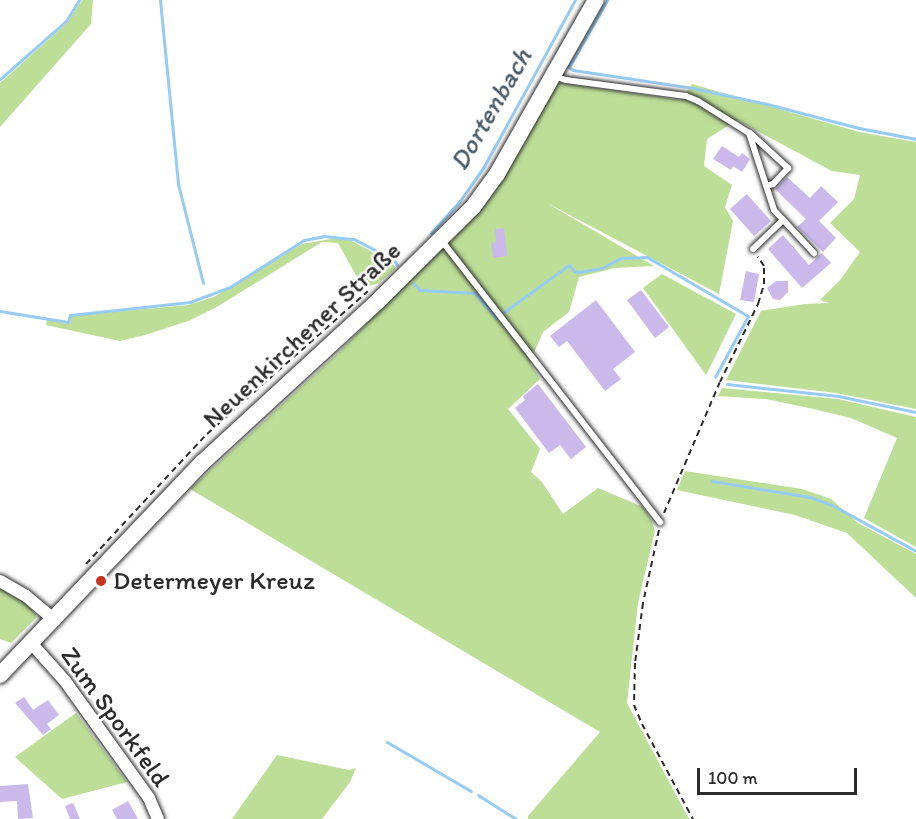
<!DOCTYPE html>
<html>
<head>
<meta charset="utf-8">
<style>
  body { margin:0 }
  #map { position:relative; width:916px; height:819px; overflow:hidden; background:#fff; font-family:Itim,sans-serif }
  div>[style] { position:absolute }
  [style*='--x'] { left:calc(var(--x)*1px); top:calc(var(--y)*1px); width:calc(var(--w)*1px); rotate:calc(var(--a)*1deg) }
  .green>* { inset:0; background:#bdde97 }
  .stream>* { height:3px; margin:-1.5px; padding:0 1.5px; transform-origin:1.5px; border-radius:1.5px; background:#96cbf4 }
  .building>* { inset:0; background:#cab9ea }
  .path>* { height:2px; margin-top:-1px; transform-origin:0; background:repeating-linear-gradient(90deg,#2b2b2b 0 6px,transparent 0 10.5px) }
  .roads { filter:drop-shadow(0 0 2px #2b2b2b) drop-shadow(0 0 2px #2b2b2b) }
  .lane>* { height:6px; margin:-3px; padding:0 3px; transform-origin:3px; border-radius:3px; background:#fff }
  .street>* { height:12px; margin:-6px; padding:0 6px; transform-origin:6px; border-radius:6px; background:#fff }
  .secondary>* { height:16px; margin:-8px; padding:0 8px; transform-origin:8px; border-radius:8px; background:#fff }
  .dots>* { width:16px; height:16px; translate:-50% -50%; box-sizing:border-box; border:3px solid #fff; border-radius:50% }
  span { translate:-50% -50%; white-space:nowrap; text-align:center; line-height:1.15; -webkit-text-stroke:5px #fff; paint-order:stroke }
  .street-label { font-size:26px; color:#2b2b2b }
  .poi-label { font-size:26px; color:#2b2b2b }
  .left { translate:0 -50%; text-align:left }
  .water-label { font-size:27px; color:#4b5b67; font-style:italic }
  .scale { position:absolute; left:697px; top:768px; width:160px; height:27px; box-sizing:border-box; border:3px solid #2b2b2b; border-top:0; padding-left:8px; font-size:18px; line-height:21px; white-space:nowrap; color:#2b2b2b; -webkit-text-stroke:4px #fff; paint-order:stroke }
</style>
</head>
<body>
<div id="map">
  <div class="green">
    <div style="clip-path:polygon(82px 0,93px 0,91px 24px,0 127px,0 83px,67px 23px)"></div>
    <div style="clip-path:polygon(555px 82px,681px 100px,692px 84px,859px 132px,916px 142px,916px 409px,836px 393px,726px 380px,761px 311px,805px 304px,829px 303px,820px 300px,840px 280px,860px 252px,830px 223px,854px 199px,860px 175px,832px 171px,737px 120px,707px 139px,704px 166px,732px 185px,725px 207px,733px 221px,719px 294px,547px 203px,654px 266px,615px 268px,579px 277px,569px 312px,543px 332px,530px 362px,540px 379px,508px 409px,540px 449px,531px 472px,542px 482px,563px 514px,598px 488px,643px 507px,652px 521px,655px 531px,638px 603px,627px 703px,689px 819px,528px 819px,528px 816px,600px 732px,190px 489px,339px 352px,478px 210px)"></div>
    <div style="clip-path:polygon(336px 238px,352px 241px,391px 262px,396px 268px,379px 283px,363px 288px,338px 243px,322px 242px,215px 308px,188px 321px,145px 335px,120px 341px,46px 325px,47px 320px,70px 324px,71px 316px,188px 305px,214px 297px,302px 244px)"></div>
    <div style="clip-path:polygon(662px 274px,736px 314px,706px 375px,643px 288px)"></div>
    <div style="clip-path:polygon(722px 388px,838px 399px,916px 417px,916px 547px,864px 518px,897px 438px,851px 418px,809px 408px,766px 399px,718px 396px)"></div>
    <div style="clip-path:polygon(685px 471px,802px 489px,831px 499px,858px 523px,916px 554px,916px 598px,847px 533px,795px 515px,677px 490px)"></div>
    <div style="clip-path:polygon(0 587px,28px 604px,37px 617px,11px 643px,0 639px)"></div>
    <div style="clip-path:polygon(76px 713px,127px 782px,62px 799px,15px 757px)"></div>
    <div style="clip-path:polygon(277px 755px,349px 770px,356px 768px,350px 782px,322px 819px,232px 819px)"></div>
  </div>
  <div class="stream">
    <div style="--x:160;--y:0;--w:185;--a:84.4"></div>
    <div style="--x:178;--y:184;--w:102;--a:75.8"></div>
    <div style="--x:567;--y:66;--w:7;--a:34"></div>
    <div style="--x:573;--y:70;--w:121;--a:8.5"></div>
    <div style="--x:693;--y:88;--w:76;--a:12.2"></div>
    <div style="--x:767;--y:104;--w:95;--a:14.6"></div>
    <div style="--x:859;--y:128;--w:58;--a:10.9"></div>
    <div style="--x:569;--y:67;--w:77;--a:-60.4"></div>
    <div style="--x:0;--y:79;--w:88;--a:-41.3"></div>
    <div style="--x:66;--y:21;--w:25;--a:-58"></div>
    <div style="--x:431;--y:233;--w:42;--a:-47.9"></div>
    <div style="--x:459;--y:202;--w:42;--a:-54.8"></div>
    <div style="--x:483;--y:168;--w:192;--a:-61.3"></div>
    <div style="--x:413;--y:283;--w:10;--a:45"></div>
    <div style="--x:420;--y:290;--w:55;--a:3.1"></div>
    <div style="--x:475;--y:293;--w:33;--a:50"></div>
    <div style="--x:0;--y:311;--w:69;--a:9.2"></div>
    <div style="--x:68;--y:322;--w:7;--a:-74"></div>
    <div style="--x:70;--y:315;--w:121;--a:-6.2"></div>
    <div style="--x:190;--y:302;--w:43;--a:-20.6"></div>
    <div style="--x:230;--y:287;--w:88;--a:-32.4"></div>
    <div style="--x:304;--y:240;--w:20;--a:-11"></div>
    <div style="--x:324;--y:236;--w:30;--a:6"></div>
    <div style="--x:354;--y:239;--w:45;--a:27.7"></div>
    <div style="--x:394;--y:260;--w:6;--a:59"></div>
    <div style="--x:504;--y:312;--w:80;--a:-35.9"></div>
    <div style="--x:569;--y:265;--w:8;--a:50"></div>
    <div style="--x:574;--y:271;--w:5;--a:11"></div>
    <div style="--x:579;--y:272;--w:23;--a:-10"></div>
    <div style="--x:602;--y:268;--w:21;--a:-28"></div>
    <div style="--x:621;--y:258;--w:26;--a:-2"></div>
    <div style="--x:647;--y:257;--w:117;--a:30.3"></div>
    <div style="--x:748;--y:316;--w:69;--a:118.4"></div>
    <div style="--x:727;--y:384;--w:112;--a:6.2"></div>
    <div style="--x:838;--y:396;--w:80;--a:11.6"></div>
    <div style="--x:712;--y:481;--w:99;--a:9.3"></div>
    <div style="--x:810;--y:497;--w:23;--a:20"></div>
    <div style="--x:832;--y:505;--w:96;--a:28.7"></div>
    <div style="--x:387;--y:742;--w:97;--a:30.3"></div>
    <div style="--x:478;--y:795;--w:45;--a:32.3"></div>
  </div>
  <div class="building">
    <div style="clip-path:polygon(722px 146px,739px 157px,742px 153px,750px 159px,742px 172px,733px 166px,731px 170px,713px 159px)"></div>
    <div style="clip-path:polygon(787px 177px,810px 198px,821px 186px,838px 202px,819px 221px,836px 238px,823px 252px,797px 227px,806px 219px,775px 189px)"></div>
    <div style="clip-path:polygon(747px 194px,771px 221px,754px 236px,730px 209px)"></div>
    <div style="clip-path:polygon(504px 228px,507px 256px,493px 258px,491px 243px,496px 242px,495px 229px)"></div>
    <div style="clip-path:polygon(783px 235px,809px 265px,822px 253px,831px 263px,802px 288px,768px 249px)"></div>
    <div style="clip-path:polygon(746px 271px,759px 274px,754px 302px,740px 300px)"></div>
    <div style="clip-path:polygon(776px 281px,788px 281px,788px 292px,780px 300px,773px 299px,767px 288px)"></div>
    <div style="clip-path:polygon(641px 290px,669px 327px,655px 338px,627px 300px)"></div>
    <div style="clip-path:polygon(596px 300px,635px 352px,613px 369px,621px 379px,605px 391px,567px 341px,559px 347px,550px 336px)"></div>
    <div style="clip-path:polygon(538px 384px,586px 447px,571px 459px,560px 445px,549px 453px,515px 408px,525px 400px,523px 396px)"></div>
    <div style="clip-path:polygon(24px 697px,33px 710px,48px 700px,59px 715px,47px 724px,51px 729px,43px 735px,15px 703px)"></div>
    <div style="clip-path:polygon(28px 784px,33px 818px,18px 819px,17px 801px,0 802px,0 786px)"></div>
    <div style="clip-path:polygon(128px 801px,138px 819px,117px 819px,112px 810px)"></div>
    <div style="clip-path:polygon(73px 803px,80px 819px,70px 819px,65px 806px)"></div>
  </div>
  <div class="path">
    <div style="--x:664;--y:513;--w:142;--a:-66.9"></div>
    <div style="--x:720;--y:382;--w:87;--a:-64"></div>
    <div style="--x:758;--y:304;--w:21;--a:-73"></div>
    <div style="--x:764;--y:284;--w:18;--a:-90"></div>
    <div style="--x:764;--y:266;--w:11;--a:-124"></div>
    <div style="--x:659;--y:530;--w:75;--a:102.4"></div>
    <div style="--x:643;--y:603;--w:61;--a:97.6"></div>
    <div style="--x:635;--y:663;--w:42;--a:91.4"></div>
    <div style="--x:634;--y:705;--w:21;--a:67"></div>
    <div style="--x:642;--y:724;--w:108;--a:61.8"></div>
    <div style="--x:86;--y:564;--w:178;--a:-47.1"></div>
    <div style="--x:207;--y:434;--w:215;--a:-41.6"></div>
  </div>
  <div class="roads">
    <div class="lane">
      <div style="--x:556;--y:77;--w:10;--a:17"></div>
      <div style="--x:566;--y:80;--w:121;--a:7.6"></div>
      <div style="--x:686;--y:96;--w:13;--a:23"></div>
      <div style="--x:698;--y:101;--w:60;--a:32.1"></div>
      <div style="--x:749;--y:133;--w:81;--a:72"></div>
      <div style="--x:774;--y:210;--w:59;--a:47.1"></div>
      <div style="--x:750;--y:133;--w:52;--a:42.6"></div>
      <div style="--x:788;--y:168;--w:22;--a:133"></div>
      <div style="--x:773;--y:184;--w:7;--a:164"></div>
      <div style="--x:442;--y:241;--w:356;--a:52.2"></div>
      <div style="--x:753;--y:249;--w:42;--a:-44"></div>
    </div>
    <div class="street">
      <div style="--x:0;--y:581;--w:30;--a:30"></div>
      <div style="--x:26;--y:596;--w:38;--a:40"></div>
      <div style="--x:32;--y:644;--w:50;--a:48.3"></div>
      <div style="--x:65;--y:681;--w:144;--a:54.3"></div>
      <div style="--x:149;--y:798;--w:23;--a:67"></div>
    </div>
    <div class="secondary">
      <div style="--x:0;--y:675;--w:293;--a:-46.4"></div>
      <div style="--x:202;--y:463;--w:241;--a:-42.6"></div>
      <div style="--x:379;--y:300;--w:132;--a:-44.7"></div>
      <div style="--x:473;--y:207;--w:41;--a:-54"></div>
      <div style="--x:497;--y:174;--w:200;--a:-60.4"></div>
    </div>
  </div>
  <div class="dots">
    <div style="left:101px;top:581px;background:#c8321e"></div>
  </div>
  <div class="street-label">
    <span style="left:302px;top:335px;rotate:-43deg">Neuenkirchener Straße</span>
    <span style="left:115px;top:717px;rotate:54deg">Zum Sporkfeld</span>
  </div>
  <div class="poi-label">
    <span class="left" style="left:113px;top:581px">Determeyer Kreuz</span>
  </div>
  <div class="water-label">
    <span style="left:490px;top:109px;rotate:-60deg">Dortenbach</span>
  </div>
  <div class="scale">100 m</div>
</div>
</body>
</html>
